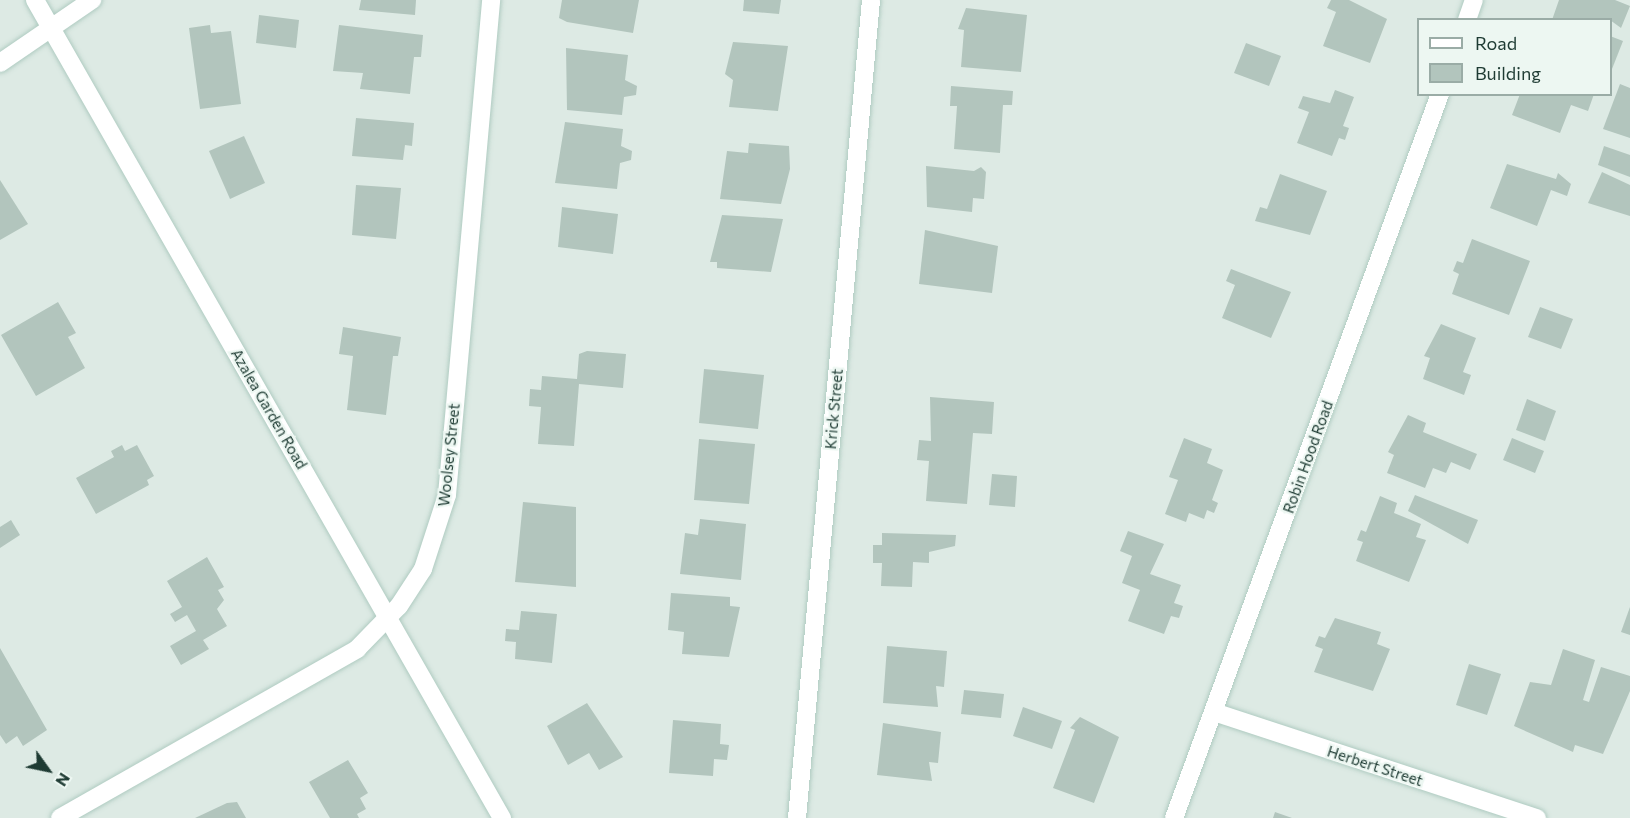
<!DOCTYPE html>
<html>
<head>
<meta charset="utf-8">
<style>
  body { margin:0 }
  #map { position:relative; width:1630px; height:818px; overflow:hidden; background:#ddeae4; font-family:Commissioner,sans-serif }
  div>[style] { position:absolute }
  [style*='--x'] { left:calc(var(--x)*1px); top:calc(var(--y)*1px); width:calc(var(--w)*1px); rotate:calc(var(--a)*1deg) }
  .building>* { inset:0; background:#b2c5bd }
  .roads { filter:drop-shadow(0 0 2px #afcbc1) drop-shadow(0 0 2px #afcbc1) }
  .minor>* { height:18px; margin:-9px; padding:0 9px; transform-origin:9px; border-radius:9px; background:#fff }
  .tertiary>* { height:18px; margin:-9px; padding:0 9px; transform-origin:9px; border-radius:9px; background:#fff }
  .secondary>* { height:18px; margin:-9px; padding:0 9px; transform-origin:9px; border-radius:9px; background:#fff }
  span { translate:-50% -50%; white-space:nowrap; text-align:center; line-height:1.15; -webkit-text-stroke:4.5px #edf7f2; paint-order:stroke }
  .street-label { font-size:15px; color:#1e3b33 }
  .legend { position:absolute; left:1417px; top:18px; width:195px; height:78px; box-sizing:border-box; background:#edf7f2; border:2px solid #9aaca6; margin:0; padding:8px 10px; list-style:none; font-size:18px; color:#1e3b33 }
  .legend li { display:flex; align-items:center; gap:12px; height:30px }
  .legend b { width:30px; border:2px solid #9aaca6 }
  .north { position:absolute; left:18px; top:740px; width:60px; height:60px; -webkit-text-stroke:4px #edf7f2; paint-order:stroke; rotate:123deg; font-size:16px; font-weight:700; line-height:24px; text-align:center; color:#1e3b33 }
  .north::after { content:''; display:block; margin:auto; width:21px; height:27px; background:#1e3b33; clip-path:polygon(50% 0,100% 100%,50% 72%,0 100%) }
</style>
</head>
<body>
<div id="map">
  <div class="building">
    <div style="clip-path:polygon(361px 0,416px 0,415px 15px,359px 10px)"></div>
    <div style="clip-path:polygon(562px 0,639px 0,633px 33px,567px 22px,559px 18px)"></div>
    <div style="clip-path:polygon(744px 0,781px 0,779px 14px,743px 11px)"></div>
    <div style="clip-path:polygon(1331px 0,1349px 0,1387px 19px,1370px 63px,1323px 46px,1336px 12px,1327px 8px)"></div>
    <div style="clip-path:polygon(1559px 0,1615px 0,1630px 6px,1621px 28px,1610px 20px,1552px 20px)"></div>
    <div style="clip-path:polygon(966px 8px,1027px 15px,1021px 72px,961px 67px,964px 30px,958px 29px)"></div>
    <div style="clip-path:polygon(259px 15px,299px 20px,296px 48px,256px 43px)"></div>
    <div style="clip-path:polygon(210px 25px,211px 33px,231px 31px,241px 104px,200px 109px,189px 28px)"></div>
    <div style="clip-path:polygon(339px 25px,423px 35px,421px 57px,414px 57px,410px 94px,360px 89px,363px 73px,333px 71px)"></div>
    <div style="clip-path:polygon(1610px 36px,1623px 41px,1612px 69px,1610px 69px)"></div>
    <div style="clip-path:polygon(733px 42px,788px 46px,778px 111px,729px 107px,733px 80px,725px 74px)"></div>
    <div style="clip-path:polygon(1246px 43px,1281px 56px,1269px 86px,1234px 73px)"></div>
    <div style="clip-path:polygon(566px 48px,628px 55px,625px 80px,637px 86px,636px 95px,624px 97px,622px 115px,567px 110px)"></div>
    <div style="clip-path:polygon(1620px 84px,1630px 88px,1630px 138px,1603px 129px)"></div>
    <div style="clip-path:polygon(951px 86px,1013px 91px,1012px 105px,1003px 105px,1000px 153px,954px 149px,957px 106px,950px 106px)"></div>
    <div style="clip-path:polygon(1335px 90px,1354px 97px,1343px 126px,1349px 128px,1345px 140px,1339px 138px,1332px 156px,1297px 143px,1309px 112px,1298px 108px,1303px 96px,1330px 103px)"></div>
    <div style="clip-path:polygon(1520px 94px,1594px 94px,1588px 111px,1571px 105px,1560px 133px,1512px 115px)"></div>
    <div style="clip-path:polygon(356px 118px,414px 123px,412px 146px,405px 145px,403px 160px,352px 156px)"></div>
    <div style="clip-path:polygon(565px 122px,623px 129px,621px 146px,632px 151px,631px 160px,620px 163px,617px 189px,555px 183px)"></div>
    <div style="clip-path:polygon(244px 136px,265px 183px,230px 199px,209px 151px)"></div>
    <div style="clip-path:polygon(749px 143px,789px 146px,790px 169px,781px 204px,720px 199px,727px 151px,748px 153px)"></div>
    <div style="clip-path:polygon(1604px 146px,1630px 155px,1630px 177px,1598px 165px)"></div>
    <div style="clip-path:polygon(1507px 164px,1556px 179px,1558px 173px,1571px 184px,1567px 196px,1551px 190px,1537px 226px,1490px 208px)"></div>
    <div style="clip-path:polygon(926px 166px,974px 171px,981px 167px,986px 172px,984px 199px,973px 198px,972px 212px,927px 207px)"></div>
    <div style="clip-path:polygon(1602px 172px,1630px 185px,1630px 216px,1588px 203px)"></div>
    <div style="clip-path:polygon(1280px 174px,1327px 191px,1310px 235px,1255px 221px,1260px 207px,1267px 209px)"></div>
    <div style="clip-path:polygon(0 180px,28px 224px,0 240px)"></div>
    <div style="clip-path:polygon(356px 185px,401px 188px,396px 239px,352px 235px)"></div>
    <div style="clip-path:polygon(562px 207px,618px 214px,613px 254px,558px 247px)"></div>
    <div style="clip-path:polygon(722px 215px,783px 219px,771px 272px,717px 268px,717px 262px,710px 262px)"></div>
    <div style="clip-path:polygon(925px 230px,998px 246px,992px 293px,919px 284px)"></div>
    <div style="clip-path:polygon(1472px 239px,1530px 261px,1509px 315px,1452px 294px,1459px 274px,1453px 271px,1457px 261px,1463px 263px)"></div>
    <div style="clip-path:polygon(1231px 269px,1291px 292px,1271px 338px,1222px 318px,1235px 285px,1226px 281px)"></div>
    <div style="clip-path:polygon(58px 302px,76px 333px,68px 337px,85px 368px,36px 396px,1px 335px)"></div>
    <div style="clip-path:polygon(1540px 307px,1573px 319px,1561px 349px,1528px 337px)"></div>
    <div style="clip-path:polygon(1441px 324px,1476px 338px,1463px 372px,1471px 375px,1464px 395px,1423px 379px,1430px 358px,1424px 356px)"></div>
    <div style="clip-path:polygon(343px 327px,401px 337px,398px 356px,393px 356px,386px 415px,347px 410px,353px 356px,339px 354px)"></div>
    <div style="clip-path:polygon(587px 351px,626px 354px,623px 388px,579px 384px,574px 446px,538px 444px,541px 407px,529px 406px,530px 389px,541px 390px,542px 376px,577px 379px,579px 354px)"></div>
    <div style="clip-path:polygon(704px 369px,764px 375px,758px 429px,699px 423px)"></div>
    <div style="clip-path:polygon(930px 397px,994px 402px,992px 434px,973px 433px,967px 504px,926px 501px,929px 461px,917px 460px,919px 440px,931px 441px)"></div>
    <div style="clip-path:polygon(1527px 399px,1556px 411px,1545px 441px,1516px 430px)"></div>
    <div style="clip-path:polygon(1408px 415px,1426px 423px,1423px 432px,1477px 454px,1470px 470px,1451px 462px,1446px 473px,1433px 468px,1425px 488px,1387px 473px,1394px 455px,1388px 452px)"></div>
    <div style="clip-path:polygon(1184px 438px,1212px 449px,1207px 463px,1223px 470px,1212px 500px,1218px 503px,1214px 513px,1207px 510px,1204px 519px,1189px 513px,1186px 522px,1165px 514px,1178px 480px,1169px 477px)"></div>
    <div style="clip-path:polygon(1512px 438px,1544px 451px,1535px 473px,1503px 460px)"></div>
    <div style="clip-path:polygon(699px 439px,755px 444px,749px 504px,694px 500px)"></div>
    <div style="clip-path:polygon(122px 445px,125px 451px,137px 445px,154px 476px,147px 480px,149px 485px,96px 514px,76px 478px,114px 457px,111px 451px)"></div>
    <div style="clip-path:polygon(992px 474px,1017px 476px,1015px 507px,989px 505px)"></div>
    <div style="clip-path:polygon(1415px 495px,1478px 520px,1468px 544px,1408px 511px)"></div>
    <div style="clip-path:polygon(1380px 496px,1397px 503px,1394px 513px,1421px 524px,1416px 537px,1426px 540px,1409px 582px,1356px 561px,1363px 542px,1357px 540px,1361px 530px,1366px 532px)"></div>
    <div style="clip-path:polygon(523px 502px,576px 507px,576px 587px,515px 582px)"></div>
    <div style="clip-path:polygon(700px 519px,746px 524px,741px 580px,680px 574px,685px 533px,698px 535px)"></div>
    <div style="clip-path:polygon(11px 520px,20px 535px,0 548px,0 527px)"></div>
    <div style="clip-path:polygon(1128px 531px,1164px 544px,1150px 574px,1181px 585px,1174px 603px,1183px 606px,1179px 618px,1171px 616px,1164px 634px,1128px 621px,1140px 590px,1122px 583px,1132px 556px,1120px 551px)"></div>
    <div style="clip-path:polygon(882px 533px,956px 535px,955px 546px,929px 552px,929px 563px,913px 562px,912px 587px,881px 586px,882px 563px,873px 563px,873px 545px,882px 545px)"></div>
    <div style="clip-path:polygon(207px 557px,224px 587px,218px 590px,224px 600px,217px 609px,227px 626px,203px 640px,209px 649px,181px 665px,170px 646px,196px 631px,187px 615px,175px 622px,170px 614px,182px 607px,167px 581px)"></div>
    <div style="clip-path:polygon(671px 593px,730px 597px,730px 606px,740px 607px,729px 657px,682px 654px,684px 632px,668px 630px)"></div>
    <div style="clip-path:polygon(1630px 607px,1630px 635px,1621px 632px)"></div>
    <div style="clip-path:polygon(521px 611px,557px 614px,552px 663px,515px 659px,516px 642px,505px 641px,506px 629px,519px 630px)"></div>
    <div style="clip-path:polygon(1335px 618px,1381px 632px,1377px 644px,1390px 649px,1373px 691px,1314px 672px,1323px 649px,1315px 646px,1319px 636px,1325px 638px)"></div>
    <div style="clip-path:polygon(887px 646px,947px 651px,944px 687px,936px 686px,938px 707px,883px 703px)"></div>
    <div style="clip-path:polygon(0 648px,47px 730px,23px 746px,17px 736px,6px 744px,0 735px)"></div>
    <div style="clip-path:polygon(1563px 649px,1595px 660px,1583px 700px,1589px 702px,1601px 667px,1630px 676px,1630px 691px,1603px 754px,1575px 745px,1573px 752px,1514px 726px,1530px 682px,1551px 685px)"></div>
    <div style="clip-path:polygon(1469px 664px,1501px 674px,1487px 715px,1456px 705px)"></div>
    <div style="clip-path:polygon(964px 690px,1004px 694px,1001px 718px,961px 714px)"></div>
    <div style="clip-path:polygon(587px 703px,623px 757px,599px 770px,589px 753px,568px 765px,547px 726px)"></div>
    <div style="clip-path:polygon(1023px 707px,1062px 721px,1052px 749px,1013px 736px)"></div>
    <div style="clip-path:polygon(1080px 717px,1119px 737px,1094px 803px,1053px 788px,1075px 730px,1070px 728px)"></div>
    <div style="clip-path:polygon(673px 720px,721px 724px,720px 744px,729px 745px,727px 760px,714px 759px,713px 776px,669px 773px)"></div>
    <div style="clip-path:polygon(883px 723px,941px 732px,938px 763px,929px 762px,932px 781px,877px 775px)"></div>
    <div style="clip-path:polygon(348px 760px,368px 793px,360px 798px,366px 809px,357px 814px,359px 818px,330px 818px,309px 782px)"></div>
    <div style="clip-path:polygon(237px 802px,246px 818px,195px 818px,227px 803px)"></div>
    <div style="clip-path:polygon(1275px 812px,1292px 818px,1273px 818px)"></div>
  </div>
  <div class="roads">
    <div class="minor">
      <div style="--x:0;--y:63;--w:112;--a:-34.4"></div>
      <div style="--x:1214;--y:712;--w:340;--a:18.2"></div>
      <div style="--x:60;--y:818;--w:342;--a:-29.6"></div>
      <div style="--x:357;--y:649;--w:60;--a:-45.7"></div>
      <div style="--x:399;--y:606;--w:44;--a:-57"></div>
      <div style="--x:423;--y:569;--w:78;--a:-72"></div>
      <div style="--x:447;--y:495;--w:497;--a:-84.9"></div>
      <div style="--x:797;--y:818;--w:821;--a:-84.83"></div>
    </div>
    <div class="tertiary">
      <div style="--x:1467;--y:20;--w:21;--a:-71"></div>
      <div style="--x:1174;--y:818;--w:771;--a:-69.83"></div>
    </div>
    <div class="secondary">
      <div style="--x:35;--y:0;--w:942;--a:60.28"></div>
    </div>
  </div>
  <div class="street-label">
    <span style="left:269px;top:409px;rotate:60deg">Azalea Garden Road</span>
    <span style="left:834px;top:409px;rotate:-85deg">Krick Street</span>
    <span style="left:449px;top:455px;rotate:-84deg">Woolsey Street</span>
    <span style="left:1308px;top:457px;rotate:-70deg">Robin Hood Road</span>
    <span style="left:1375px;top:766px;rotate:18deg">Herbert Street</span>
  </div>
  <ul class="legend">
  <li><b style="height:8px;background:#fff"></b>Road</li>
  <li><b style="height:16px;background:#b2c5bd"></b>Building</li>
  </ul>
  <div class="north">N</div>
</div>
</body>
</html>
